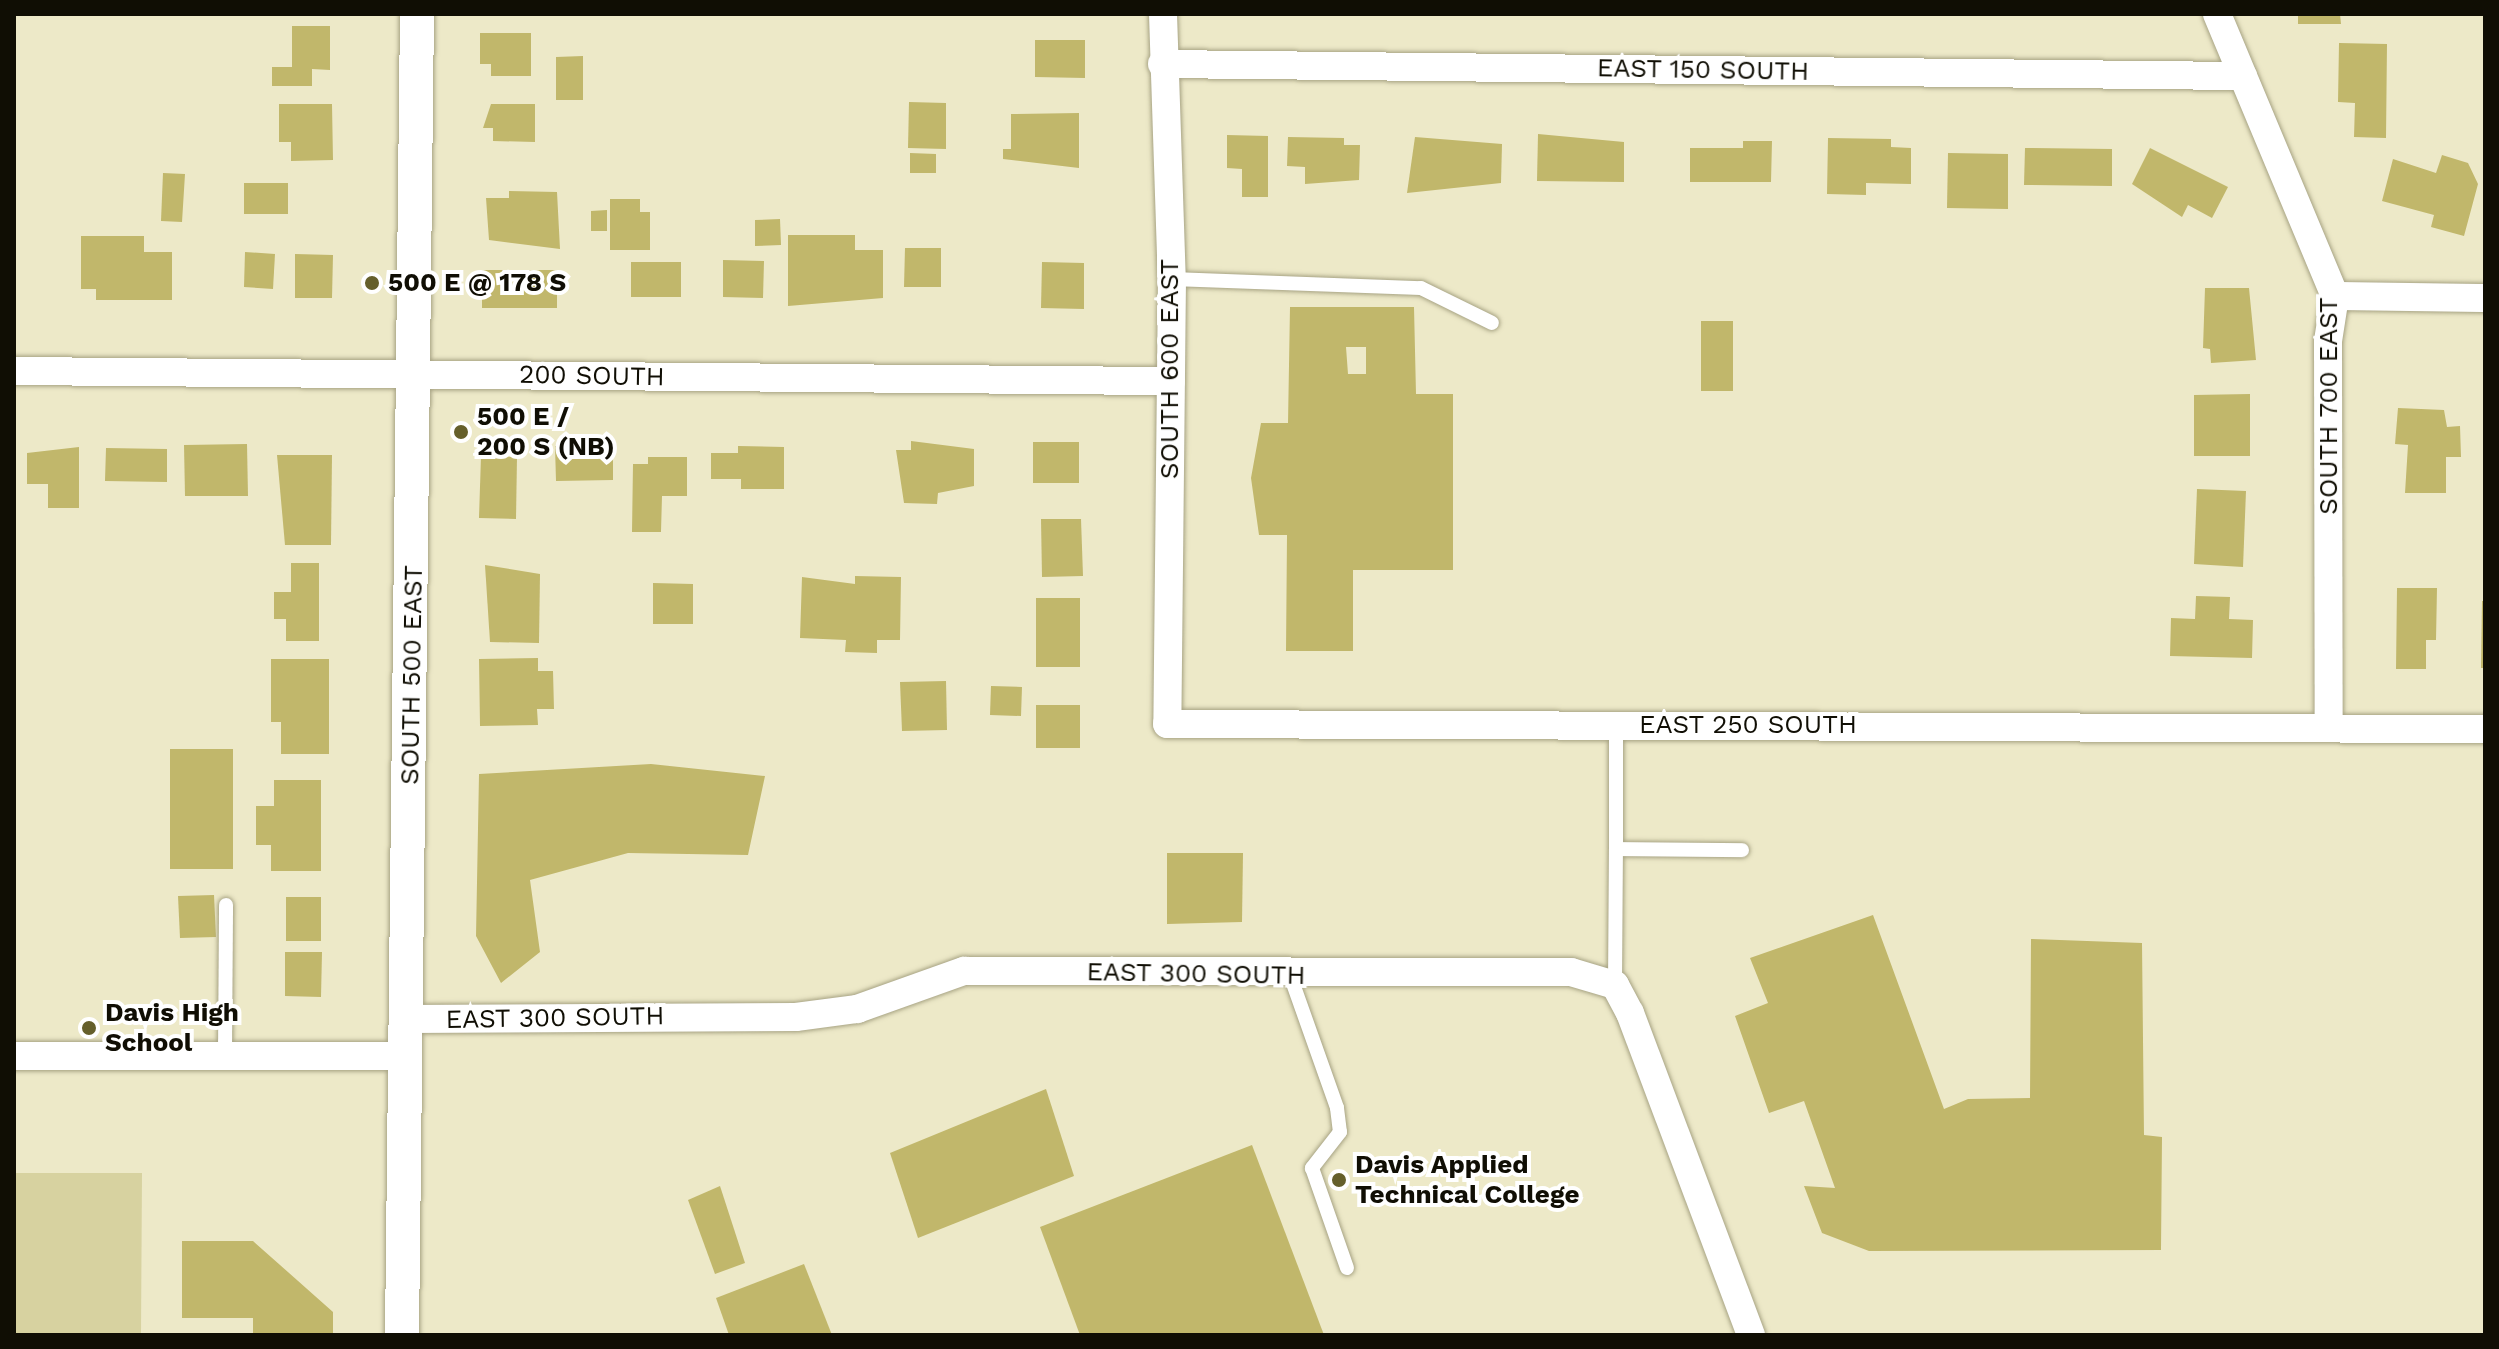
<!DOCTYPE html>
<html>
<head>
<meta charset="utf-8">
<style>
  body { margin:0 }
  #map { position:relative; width:2499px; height:1349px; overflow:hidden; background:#ede9c8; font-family:"Work Sans",sans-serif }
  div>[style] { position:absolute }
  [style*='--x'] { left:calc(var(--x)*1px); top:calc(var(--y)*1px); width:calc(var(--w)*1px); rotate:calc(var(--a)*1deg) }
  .green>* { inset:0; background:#d7d2a0 }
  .building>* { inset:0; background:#c1b76b }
  .roads { filter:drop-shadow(0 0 2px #a7a383) drop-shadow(0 0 2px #a7a383) }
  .service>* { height:14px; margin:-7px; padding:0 7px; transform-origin:7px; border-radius:7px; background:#fff }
  .minor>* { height:28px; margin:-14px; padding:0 14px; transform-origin:14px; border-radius:14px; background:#fff }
  .tertiary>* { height:34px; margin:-17px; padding:0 17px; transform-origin:17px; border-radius:17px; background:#fff }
  .dots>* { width:22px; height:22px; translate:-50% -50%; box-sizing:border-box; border:4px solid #fff; border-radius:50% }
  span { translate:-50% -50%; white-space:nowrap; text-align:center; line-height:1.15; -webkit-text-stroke:8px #fff; paint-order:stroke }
  .street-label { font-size:26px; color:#100e04 }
  .poi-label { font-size:26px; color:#100e04; font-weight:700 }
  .left { translate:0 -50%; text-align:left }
  .frame { position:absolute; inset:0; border:16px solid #100e04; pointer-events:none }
</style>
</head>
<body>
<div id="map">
  <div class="green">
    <div style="clip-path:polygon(14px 1173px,142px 1173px,141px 1335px,14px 1335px)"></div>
  </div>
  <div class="building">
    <div style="clip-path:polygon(2298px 14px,2340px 14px,2341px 24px,2298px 24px)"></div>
    <div style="clip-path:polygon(292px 26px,330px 26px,330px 70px,312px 69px,312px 86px,272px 86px,272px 67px,292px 67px)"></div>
    <div style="clip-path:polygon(480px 33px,531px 33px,531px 76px,491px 76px,491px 64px,480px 64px)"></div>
    <div style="clip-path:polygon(1035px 40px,1085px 40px,1085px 78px,1035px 77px)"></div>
    <div style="clip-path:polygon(2339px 43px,2387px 44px,2386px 138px,2354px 137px,2355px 103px,2338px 102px)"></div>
    <div style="clip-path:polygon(583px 56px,583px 100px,556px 100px,556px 57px)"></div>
    <div style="clip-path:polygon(909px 102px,946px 103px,946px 149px,908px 148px)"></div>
    <div style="clip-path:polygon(279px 104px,332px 104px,333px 160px,291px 161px,291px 142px,279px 142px)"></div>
    <div style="clip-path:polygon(491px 104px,535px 104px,535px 142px,493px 141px,493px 128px,483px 128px)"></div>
    <div style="clip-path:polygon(1079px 113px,1079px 168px,1003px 159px,1003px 149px,1011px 149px,1011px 114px)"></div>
    <div style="clip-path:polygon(1538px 134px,1624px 142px,1624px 182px,1537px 181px)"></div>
    <div style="clip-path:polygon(1227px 135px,1268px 136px,1268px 197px,1242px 197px,1242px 169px,1227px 168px)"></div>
    <div style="clip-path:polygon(1288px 137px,1344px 138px,1344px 145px,1360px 145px,1359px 180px,1305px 184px,1305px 167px,1287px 166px)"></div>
    <div style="clip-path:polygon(1415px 137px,1502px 144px,1501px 183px,1407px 193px)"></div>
    <div style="clip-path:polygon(1828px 138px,1891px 139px,1891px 147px,1911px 148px,1911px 184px,1866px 183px,1866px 195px,1827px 194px)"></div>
    <div style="clip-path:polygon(1743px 141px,1772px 141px,1771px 182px,1690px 182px,1690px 148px,1743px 148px)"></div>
    <div style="clip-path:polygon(2025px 148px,2112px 149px,2112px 186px,2024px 185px)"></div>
    <div style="clip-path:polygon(2150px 148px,2228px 187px,2212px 218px,2188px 205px,2182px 217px,2132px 184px)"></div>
    <div style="clip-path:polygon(910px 153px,936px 154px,936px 173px,910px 173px)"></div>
    <div style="clip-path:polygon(1948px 153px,2008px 154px,2008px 209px,1947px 208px)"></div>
    <div style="clip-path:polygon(2442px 155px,2468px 163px,2478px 184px,2464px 236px,2431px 227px,2434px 215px,2382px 201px,2393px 159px,2436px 173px)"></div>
    <div style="clip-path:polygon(163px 173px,185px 174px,182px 222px,161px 221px)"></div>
    <div style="clip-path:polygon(244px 183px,288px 183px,288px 214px,244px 214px)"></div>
    <div style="clip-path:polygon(509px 191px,557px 192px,560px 249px,489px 240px,486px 198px,509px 198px)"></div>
    <div style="clip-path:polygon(610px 199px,640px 199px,640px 212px,650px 212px,650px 250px,610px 250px)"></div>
    <div style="clip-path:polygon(607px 210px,607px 231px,591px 231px,591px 211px)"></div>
    <div style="clip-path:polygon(780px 219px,781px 245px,755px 246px,755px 220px)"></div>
    <div style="clip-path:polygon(788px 235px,855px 235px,855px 250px,883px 250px,883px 298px,788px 306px)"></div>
    <div style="clip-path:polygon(81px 236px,144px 236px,144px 252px,172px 252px,172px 300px,96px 300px,96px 289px,81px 289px)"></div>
    <div style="clip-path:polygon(905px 248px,941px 248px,941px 287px,904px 287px)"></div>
    <div style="clip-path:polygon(245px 252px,275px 254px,273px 289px,244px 287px)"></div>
    <div style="clip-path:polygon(295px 254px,333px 255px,332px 298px,295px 298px)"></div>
    <div style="clip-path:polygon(723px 260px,764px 261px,763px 298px,723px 297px)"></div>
    <div style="clip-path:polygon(631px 262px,681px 262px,681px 297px,631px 297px)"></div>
    <div style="clip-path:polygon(1042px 262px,1084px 263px,1084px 309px,1041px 308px)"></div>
    <div style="clip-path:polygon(482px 270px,557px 270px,557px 308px,482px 308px)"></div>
    <div style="clip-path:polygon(2205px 288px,2249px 288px,2256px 360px,2211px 363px,2210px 349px,2203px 348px)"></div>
    <div style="clip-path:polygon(evenodd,1290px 307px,1414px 307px,1416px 394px,1453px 394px,1453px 570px,1353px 570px,1353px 651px,1286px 651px,1287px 535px,1259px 535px,1251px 478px,1261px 423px,1288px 423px,1290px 307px,1346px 347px,1366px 347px,1366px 374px,1348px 374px,1346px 347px)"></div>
    <div style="clip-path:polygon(1701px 321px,1733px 321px,1733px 391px,1701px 391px)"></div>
    <div style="clip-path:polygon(2250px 394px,2250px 456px,2194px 456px,2194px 395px)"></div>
    <div style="clip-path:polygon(2398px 408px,2444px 410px,2447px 427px,2460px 426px,2461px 457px,2446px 457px,2446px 493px,2405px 493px,2408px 445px,2395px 444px)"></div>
    <div style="clip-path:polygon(911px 441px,974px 449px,974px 486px,938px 493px,937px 504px,904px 503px,896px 450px,911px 450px)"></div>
    <div style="clip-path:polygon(1033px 442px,1079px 442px,1079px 483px,1033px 483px)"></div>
    <div style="clip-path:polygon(247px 444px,248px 496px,185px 496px,184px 445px)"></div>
    <div style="clip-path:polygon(555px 446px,613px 453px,613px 480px,556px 481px)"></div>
    <div style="clip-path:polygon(738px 446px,784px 447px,784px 489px,741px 489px,741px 479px,711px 479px,711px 453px,738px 453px)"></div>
    <div style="clip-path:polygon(79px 447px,79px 508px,48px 508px,48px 484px,27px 484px,27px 453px)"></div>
    <div style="clip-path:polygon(106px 448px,167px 449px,167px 482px,105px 481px)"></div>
    <div style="clip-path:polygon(277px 455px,332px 455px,331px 545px,285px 545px)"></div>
    <div style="clip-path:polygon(481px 456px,517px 457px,516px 519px,479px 518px)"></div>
    <div style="clip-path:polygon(648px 457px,687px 457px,687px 496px,662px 496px,661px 532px,632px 532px,633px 464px,648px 464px)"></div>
    <div style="clip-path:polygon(2197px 489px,2246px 491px,2243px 567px,2194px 564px)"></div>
    <div style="clip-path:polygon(1041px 519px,1081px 519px,1083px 576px,1042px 577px)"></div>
    <div style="clip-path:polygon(291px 563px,319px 563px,319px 641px,286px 641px,286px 619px,274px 619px,274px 592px,291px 592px)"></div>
    <div style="clip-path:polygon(485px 565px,540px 574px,539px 643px,490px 642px)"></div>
    <div style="clip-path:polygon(855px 576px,901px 577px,900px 640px,877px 640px,877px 653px,845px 652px,846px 640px,800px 638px,802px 577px,855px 584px)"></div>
    <div style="clip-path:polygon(653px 583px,693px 584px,693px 624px,653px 624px)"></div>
    <div style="clip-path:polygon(2397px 588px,2437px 588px,2436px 640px,2426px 640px,2426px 669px,2396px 669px)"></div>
    <div style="clip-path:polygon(2196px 596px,2230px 597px,2229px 619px,2253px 620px,2252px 658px,2170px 656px,2171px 618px,2195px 619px)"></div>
    <div style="clip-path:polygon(1036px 598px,1080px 598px,1080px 667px,1036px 667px)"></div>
    <div style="clip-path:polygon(2482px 601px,2485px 601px,2485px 668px,2481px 668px)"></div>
    <div style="clip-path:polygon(538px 658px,538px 671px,553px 671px,554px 709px,537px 709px,538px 725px,480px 726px,479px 659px)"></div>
    <div style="clip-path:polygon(271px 659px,329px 659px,329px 754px,281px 754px,281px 722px,271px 722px)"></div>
    <div style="clip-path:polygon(946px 681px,947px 730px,902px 731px,900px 682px)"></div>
    <div style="clip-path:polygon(991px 686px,1022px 687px,1021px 716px,990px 715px)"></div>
    <div style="clip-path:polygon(1036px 705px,1080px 705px,1080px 748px,1036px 748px)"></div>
    <div style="clip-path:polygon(170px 749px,233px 749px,233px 869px,170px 869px)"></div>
    <div style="clip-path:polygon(651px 764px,765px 776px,748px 855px,628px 853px,530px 880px,540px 952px,501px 983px,476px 936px,479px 774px)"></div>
    <div style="clip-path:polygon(274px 780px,321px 780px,321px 871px,271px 871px,271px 845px,256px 845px,256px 806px,274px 806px)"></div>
    <div style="clip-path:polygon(1167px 853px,1243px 853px,1242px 922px,1167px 924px)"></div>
    <div style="clip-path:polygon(214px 895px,216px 937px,180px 938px,178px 896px)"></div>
    <div style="clip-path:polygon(286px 897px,321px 897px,321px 941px,286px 941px)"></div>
    <div style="clip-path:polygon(1873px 915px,1944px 1109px,1968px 1099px,2030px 1098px,2031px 939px,2142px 943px,2144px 1135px,2162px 1137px,2161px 1250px,1869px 1251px,1822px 1233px,1804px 1186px,1835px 1188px,1804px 1101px,1769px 1113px,1735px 1016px,1768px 1003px,1750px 958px)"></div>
    <div style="clip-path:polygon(285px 952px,322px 952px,321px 997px,285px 996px)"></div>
    <div style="clip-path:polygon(1046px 1089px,1074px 1176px,918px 1238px,890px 1153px)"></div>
    <div style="clip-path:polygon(1252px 1145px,1324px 1335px,1080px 1335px,1040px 1227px)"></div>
    <div style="clip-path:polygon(720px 1186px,745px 1263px,715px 1274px,688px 1200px)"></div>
    <div style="clip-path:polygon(182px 1241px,253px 1241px,333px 1312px,333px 1335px,253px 1335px,253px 1318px,182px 1318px)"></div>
    <div style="clip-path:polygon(804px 1264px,832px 1335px,729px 1335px,716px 1298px)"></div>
  </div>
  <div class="roads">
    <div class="service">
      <div style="--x:1172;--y:279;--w:249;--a:2.1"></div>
      <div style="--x:1421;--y:288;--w:79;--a:26.2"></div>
      <div style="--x:1616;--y:725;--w:124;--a:90"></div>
      <div style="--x:1290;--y:975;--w:141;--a:70.5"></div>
      <div style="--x:1337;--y:1108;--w:24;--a:83"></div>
      <div style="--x:1340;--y:1132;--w:46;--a:127.9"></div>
      <div style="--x:1312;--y:1168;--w:106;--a:70.7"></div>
      <div style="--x:1615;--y:985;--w:136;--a:-89.6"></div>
      <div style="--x:1616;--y:849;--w:126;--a:0.5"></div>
      <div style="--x:225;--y:1055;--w:150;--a:-89.6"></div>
    </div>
    <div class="minor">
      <div style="--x:1163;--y:14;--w:265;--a:88.1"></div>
      <div style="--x:1172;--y:279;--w:445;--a:90.6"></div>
      <div style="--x:1167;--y:724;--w:1318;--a:0.22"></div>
      <div style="--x:2217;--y:14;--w:306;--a:67.3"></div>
      <div style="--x:2335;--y:296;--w:46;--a:98.8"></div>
      <div style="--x:2328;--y:341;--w:385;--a:89.9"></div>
      <div style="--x:1162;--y:64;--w:1081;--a:0.64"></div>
      <div style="--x:2335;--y:296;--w:150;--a:0.8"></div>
      <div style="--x:14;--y:371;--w:1157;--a:0.5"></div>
      <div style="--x:407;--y:1019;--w:389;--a:-0.3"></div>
      <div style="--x:796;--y:1017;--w:62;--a:-7.5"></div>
      <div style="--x:857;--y:1009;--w:114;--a:-19.6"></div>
      <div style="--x:964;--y:971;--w:607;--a:0.09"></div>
      <div style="--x:1571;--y:972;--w:46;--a:16.5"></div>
      <div style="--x:1615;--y:985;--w:32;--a:62"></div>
      <div style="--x:1630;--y:1013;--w:344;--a:69.4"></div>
      <div style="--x:14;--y:1056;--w:393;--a:0"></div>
    </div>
    <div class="tertiary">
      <div style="--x:402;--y:1335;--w:1321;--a:-89.35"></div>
    </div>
  </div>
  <div class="dots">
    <div style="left:372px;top:283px;background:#655f2b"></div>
    <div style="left:461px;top:432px;background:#655f2b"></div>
    <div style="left:89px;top:1028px;background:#655f2b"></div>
    <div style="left:1339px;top:1180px;background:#655f2b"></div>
  </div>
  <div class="street-label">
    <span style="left:1703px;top:70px;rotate:1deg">EAST 150 SOUTH</span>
    <span style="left:1170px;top:369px;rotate:-90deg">SOUTH 600 EAST</span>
    <span style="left:592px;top:376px;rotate:1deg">200 SOUTH</span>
    <span style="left:2329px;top:406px;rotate:-90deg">SOUTH 700 EAST</span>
    <span style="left:412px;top:675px;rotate:-89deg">SOUTH 500 EAST</span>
    <span style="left:1748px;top:725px">EAST 250 SOUTH</span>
    <span style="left:1196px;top:974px;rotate:1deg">EAST 300 SOUTH</span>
    <span style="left:555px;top:1018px;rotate:-1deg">EAST 300 SOUTH</span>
  </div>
  <div class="poi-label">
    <span class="left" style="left:388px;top:283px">500 E @ 178 S</span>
    <span class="left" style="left:477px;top:432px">500 E /<br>200 S (NB)</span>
    <span class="left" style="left:105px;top:1028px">Davis High<br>School</span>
    <span class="left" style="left:1355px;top:1180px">Davis Applied<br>Technical College</span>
  </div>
  <div class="frame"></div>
</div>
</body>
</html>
